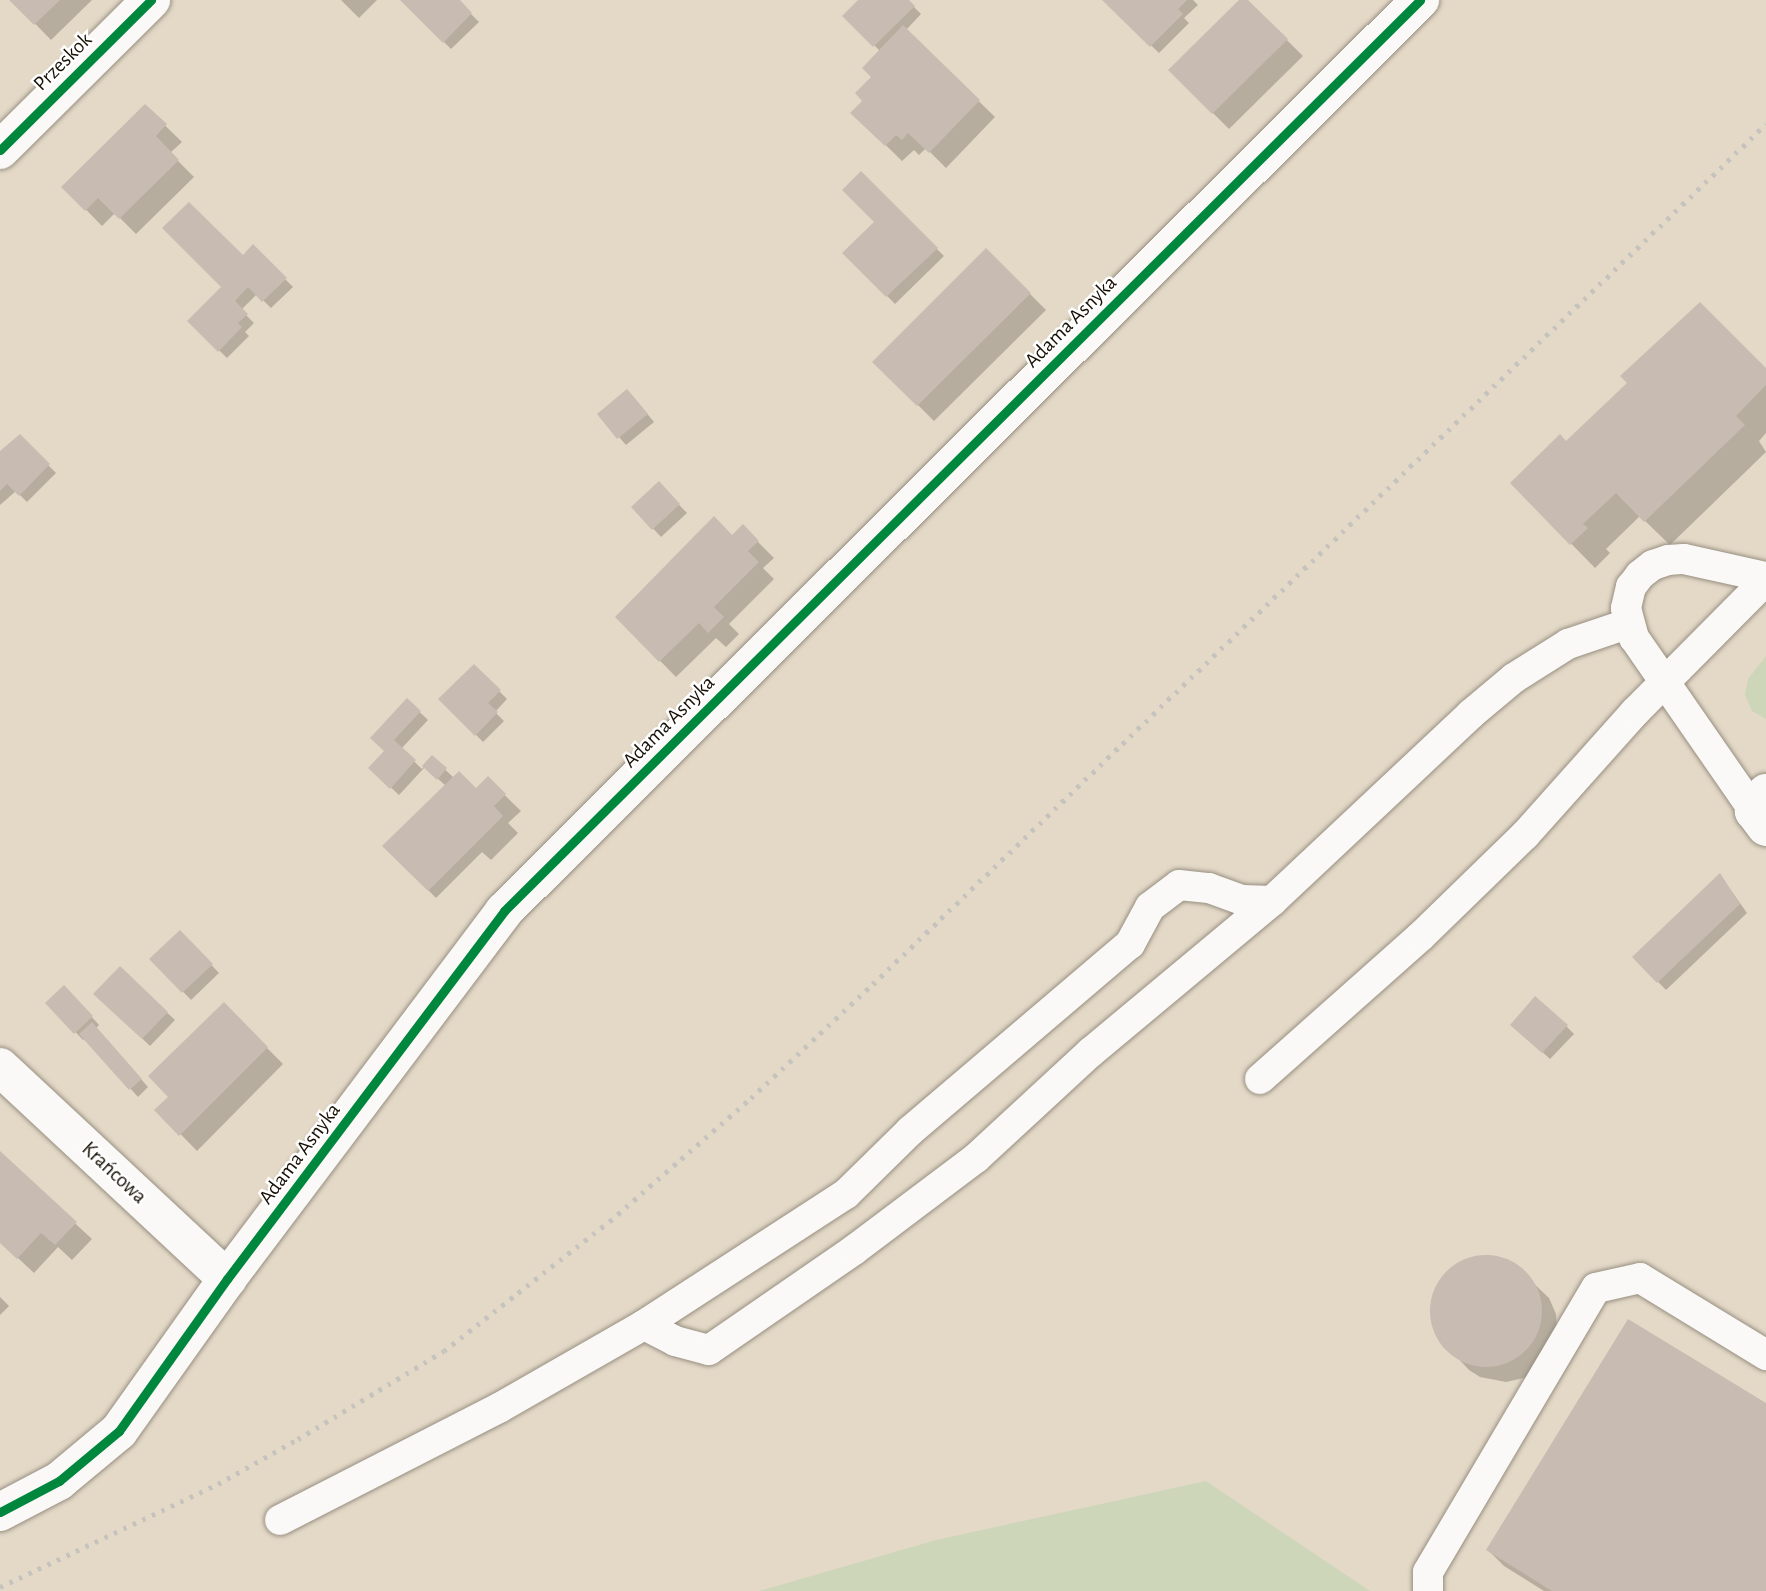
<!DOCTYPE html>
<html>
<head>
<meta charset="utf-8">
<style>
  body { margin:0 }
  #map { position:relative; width:1766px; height:1591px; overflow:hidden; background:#e4d9c7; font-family:"Alegreya Sans",sans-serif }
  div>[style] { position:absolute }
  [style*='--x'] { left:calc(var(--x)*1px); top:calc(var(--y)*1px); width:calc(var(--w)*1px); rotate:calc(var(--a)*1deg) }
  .green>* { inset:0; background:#ced6ba }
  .shadow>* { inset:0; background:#0003 }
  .building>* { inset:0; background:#c7bbb2 }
  .round { border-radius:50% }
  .roads { filter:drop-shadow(0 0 2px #978f81) drop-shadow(0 0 2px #978f81) }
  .lane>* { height:30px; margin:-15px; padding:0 15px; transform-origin:15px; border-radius:15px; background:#fbf9f7 }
  .street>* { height:38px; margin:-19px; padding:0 19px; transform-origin:19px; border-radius:19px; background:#fbf9f7 }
  .rail>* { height:5px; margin-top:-2.5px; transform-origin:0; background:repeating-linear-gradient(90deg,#c6c3be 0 3.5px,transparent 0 10.5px) }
  .cycleway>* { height:9px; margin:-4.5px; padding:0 4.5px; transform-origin:4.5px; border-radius:4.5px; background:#00873e }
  span { translate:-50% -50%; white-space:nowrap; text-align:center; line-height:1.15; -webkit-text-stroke:5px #fff; paint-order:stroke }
  .street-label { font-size:21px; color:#160f04 }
</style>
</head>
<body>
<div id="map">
  <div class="green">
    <div style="clip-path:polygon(1766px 656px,1766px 719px,1752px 711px,1745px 695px,1748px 679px)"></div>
    <div style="clip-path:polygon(1206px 1481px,1370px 1591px,759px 1591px,936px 1540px)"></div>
  </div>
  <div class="shadow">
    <div style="clip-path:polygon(12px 0,92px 0,51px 40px)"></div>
    <div style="clip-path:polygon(341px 0,377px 0,359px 18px)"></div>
    <div style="clip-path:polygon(402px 0,457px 0,479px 22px,451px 49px)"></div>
    <div style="clip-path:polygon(861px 0,907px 0,921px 14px,906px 30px,995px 117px,946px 168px,926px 148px,919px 155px,914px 150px,902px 161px,853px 113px,865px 101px,880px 51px,845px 16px)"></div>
    <div style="clip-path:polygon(1105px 0,1193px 0,1198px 5px,1184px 18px,1189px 23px,1159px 53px)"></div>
    <div style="clip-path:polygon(1241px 0,1246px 0,1303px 56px,1229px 129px,1170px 70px)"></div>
    <div style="clip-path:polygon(145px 106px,182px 142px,170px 153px,194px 177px,136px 234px,115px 213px,102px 226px,64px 187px)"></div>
    <div style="clip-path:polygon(861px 174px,944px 256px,895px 304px,845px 253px,877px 223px)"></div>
    <div style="clip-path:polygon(253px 247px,293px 287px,271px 308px,257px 294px,241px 310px,254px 323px,245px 332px,249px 336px,227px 358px,189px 321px,223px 287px)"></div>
    <div style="clip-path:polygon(986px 250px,1046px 310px,934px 421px,875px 362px)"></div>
    <div style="clip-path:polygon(1766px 371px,1766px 433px,1759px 441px,1766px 452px,1670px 545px,1640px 516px,1606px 549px,1610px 553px,1595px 568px,1512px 483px,1566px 443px)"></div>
    <div style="clip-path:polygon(635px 399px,654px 422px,626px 445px,619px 437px)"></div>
    <div style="clip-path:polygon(20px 437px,56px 473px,27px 502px,16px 491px,0 505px,0 453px)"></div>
    <div style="clip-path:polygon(659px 484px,687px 513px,661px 537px,633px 507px)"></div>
    <div style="clip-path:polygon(743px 527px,774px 558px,763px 568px,774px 579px,729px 624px,739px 634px,726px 647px,716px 638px,676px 677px,617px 617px,733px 537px)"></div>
    <div style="clip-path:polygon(474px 666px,507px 699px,495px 712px,504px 721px,483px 742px,441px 699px)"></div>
    <div style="clip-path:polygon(407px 700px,428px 720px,401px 749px,422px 769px,432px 757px,454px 778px,476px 791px,488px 779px,521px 811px,508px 823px,518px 833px,491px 860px,482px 852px,436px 898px,385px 846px,446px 786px,425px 767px,399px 795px,370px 768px,387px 751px)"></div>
    <div style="clip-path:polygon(1720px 875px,1747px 913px,1666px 990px,1634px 957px)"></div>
    <div style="clip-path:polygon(180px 932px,219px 973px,191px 1000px,152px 959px)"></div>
    <div style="clip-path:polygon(120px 969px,175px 1020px,150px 1046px,96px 994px)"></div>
    <div style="clip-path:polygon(72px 995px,99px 1025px,96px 1028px,148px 1087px,138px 1097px,85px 1038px,83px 1040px,48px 1003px)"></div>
    <div style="clip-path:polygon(224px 1005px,283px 1064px,197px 1151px,157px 1110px,170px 1097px)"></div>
    <div style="clip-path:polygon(1566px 1026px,1574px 1034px,1550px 1059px,1520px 1032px)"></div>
    <div style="clip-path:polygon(0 1154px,92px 1239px,72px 1260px,58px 1247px,34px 1273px,0 1241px)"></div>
    <div style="clip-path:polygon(1484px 1256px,1512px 1263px,1549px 1298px,1556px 1314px,1557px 1334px,1547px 1361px,1524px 1378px,1506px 1382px,1480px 1377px,1469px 1370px,1439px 1338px,1432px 1317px,1435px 1292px,1442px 1278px,1454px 1266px)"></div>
    <div style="clip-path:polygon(0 1297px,9px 1306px,0 1315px)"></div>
    <div style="clip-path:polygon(1766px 1405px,1766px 1591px,1544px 1591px,1504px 1566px,1488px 1550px)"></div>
  </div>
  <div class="building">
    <div style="clip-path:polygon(9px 0,60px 0,34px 25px)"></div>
    <div style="clip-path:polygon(400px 0,460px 0,472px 13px,443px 43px)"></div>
    <div style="clip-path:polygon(858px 0,909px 0,915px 6px,873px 47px,842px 16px)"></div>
    <div style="clip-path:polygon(1102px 0,1187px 0,1178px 9px,1183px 14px,1150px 47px)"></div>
    <div style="clip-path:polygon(1239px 0,1248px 0,1288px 39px,1212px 114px,1168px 70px)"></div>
    <div style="clip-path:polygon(903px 25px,980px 100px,929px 153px,908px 133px,902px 140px,896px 135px,885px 146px,850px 113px,862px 101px,855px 93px,871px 77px,862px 68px)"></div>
    <div style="clip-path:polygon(145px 104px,167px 124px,156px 136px,179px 160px,119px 219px,98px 198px,85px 211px,61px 187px)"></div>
    <div style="clip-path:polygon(861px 171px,938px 248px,886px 297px,842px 253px,874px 222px,842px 190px)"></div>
    <div style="clip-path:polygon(189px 202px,243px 255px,253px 244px,287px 278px,262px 302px,248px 287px,235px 301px,248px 314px,238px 323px,242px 327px,218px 352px,187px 321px,221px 287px,162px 228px)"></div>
    <div style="clip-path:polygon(986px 248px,1031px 293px,917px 406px,872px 362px)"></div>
    <div style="clip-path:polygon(1700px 302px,1766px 368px,1766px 385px,1736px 416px,1745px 425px,1644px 522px,1616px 493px,1583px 524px,1588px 528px,1570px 545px,1510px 483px,1560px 434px,1566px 441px,1627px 383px,1620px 376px)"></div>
    <div style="clip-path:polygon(627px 389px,648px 414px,617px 439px,597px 414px)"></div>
    <div style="clip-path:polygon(20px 434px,50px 464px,19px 496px,7px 484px,0 491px,0 451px)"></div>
    <div style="clip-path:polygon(659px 481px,680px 504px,652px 530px,631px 507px)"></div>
    <div style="clip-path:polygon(714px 516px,732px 535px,743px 524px,759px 541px,748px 551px,759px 562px,714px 607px,724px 617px,708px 633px,699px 623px,659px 662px,615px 617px)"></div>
    <div style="clip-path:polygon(474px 664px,501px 690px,488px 703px,498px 712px,475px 736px,438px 699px)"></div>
    <div style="clip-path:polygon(407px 698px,421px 711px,394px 740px,416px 760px,390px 789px,368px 768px,384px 751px,370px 738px)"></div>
    <div style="clip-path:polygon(432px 755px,447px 768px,437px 780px,422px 766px)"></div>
    <div style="clip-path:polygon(459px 771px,476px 788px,488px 776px,506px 794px,494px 806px,503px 816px,428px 891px,382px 846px)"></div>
    <div style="clip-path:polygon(1720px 873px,1740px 904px,1657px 983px,1632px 957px)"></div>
    <div style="clip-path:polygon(180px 930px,213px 964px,182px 993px,149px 959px)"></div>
    <div style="clip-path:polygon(120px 966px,168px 1012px,142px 1039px,93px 994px)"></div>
    <div style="clip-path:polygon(64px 985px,93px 1016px,74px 1034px,45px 1003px)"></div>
    <div style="clip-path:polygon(1535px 996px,1568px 1025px,1542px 1053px,1510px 1025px)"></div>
    <div style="clip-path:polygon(224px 1002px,268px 1047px,179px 1136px,154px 1110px,168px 1097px,148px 1076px)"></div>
    <div style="clip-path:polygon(92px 1022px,142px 1079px,129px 1090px,79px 1034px)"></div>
    <div style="clip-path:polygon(0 1151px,77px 1222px,55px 1245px,41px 1233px,17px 1259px,0 1243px)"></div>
    <div class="round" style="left:1430px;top:1255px;width:112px;height:112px"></div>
    <div style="clip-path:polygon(1628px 1319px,1766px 1403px,1766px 1591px,1552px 1591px,1486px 1550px)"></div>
  </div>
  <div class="roads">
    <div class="lane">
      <div style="--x:1754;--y:811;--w:211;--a:-124.7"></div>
      <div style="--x:1634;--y:638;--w:31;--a:-105"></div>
      <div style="--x:1626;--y:608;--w:22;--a:-77"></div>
      <div style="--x:1631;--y:587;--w:15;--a:-53"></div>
      <div style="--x:1640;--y:575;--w:16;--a:-38"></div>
      <div style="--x:1653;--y:565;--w:16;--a:-18"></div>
      <div style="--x:1668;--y:560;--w:16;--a:-4"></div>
      <div style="--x:1684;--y:559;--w:84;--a:12.4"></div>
      <div style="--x:1260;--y:1079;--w:215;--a:-41.6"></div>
      <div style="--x:1421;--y:936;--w:145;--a:-44.2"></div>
      <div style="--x:1525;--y:835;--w:165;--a:-48.2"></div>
      <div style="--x:1635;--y:712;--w:186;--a:-45.2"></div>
      <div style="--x:644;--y:1325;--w:241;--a:-33"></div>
      <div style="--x:846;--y:1194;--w:90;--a:-44.5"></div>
      <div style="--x:910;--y:1131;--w:289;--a:-40.4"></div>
      <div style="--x:1130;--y:944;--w:42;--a:-61.6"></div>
      <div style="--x:1150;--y:907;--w:36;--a:-37"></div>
      <div style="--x:1179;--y:885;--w:30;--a:6"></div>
      <div style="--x:1209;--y:888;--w:35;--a:20"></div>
      <div style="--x:1242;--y:900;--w:30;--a:2"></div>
      <div style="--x:280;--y:1520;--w:246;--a:-27.1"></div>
      <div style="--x:499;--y:1408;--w:167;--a:-29.8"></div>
      <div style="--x:644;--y:1325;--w:35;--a:27"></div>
      <div style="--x:675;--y:1341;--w:35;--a:15"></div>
      <div style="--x:709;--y:1350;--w:176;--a:-34.6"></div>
      <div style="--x:854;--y:1250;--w:153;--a:-37"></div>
      <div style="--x:976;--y:1158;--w:156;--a:-42.7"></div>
      <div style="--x:1091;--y:1052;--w:236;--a:-39.8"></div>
      <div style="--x:1272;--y:901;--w:273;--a:-43.2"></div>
      <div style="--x:1471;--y:714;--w:56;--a:-39.9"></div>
      <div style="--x:1514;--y:678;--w:64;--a:-32.2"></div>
      <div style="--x:1568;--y:644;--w:62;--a:-18.7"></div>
      <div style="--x:1428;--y:1591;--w:19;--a:-90"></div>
      <div style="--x:1428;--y:1572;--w:330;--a:-59.4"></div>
      <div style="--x:1596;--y:1288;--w:45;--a:-12.8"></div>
      <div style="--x:1640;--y:1278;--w:148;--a:31.4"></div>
    </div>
    <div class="street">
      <div style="--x:0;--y:150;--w:213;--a:-44.8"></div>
      <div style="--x:1766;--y:793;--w:22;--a:124"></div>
      <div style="--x:1754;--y:811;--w:20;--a:53"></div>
      <div style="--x:0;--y:1067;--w:311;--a:43"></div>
      <div style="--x:0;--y:1512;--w:67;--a:-27.7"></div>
      <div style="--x:59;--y:1481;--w:78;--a:-39.8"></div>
      <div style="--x:119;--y:1431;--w:186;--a:-54.6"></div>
      <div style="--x:227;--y:1279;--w:461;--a:-53"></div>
      <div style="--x:504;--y:911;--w:1292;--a:-44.84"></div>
    </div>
  </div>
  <div class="rail">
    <div style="--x:0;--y:1587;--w:241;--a:-25.3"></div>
    <div style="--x:218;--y:1484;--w:92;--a:-29.4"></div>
    <div style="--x:298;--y:1439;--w:170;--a:-31.1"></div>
    <div style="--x:444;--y:1351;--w:211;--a:-38.1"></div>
    <div style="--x:610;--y:1221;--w:187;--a:-41.1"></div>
    <div style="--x:751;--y:1098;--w:167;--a:-43.1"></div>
    <div style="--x:873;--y:984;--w:1240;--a:-43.92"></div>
  </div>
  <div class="cycleway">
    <div style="--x:0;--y:150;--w:213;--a:-44.8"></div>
    <div style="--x:0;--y:1512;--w:67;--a:-27.7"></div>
    <div style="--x:59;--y:1481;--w:78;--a:-39.8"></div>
    <div style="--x:119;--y:1431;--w:186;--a:-54.6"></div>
    <div style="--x:227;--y:1279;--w:461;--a:-53"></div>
    <div style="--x:504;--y:911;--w:1292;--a:-44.84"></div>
  </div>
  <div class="street-label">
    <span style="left:63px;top:62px;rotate:-45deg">Przeskok</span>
    <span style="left:1071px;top:322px;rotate:-45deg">Adama Asnyka</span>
    <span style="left:669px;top:722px;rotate:-45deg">Adama Asnyka</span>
    <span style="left:300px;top:1154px;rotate:-53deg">Adama Asnyka</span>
    <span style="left:114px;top:1173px;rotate:43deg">Krańcowa</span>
  </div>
</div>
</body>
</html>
